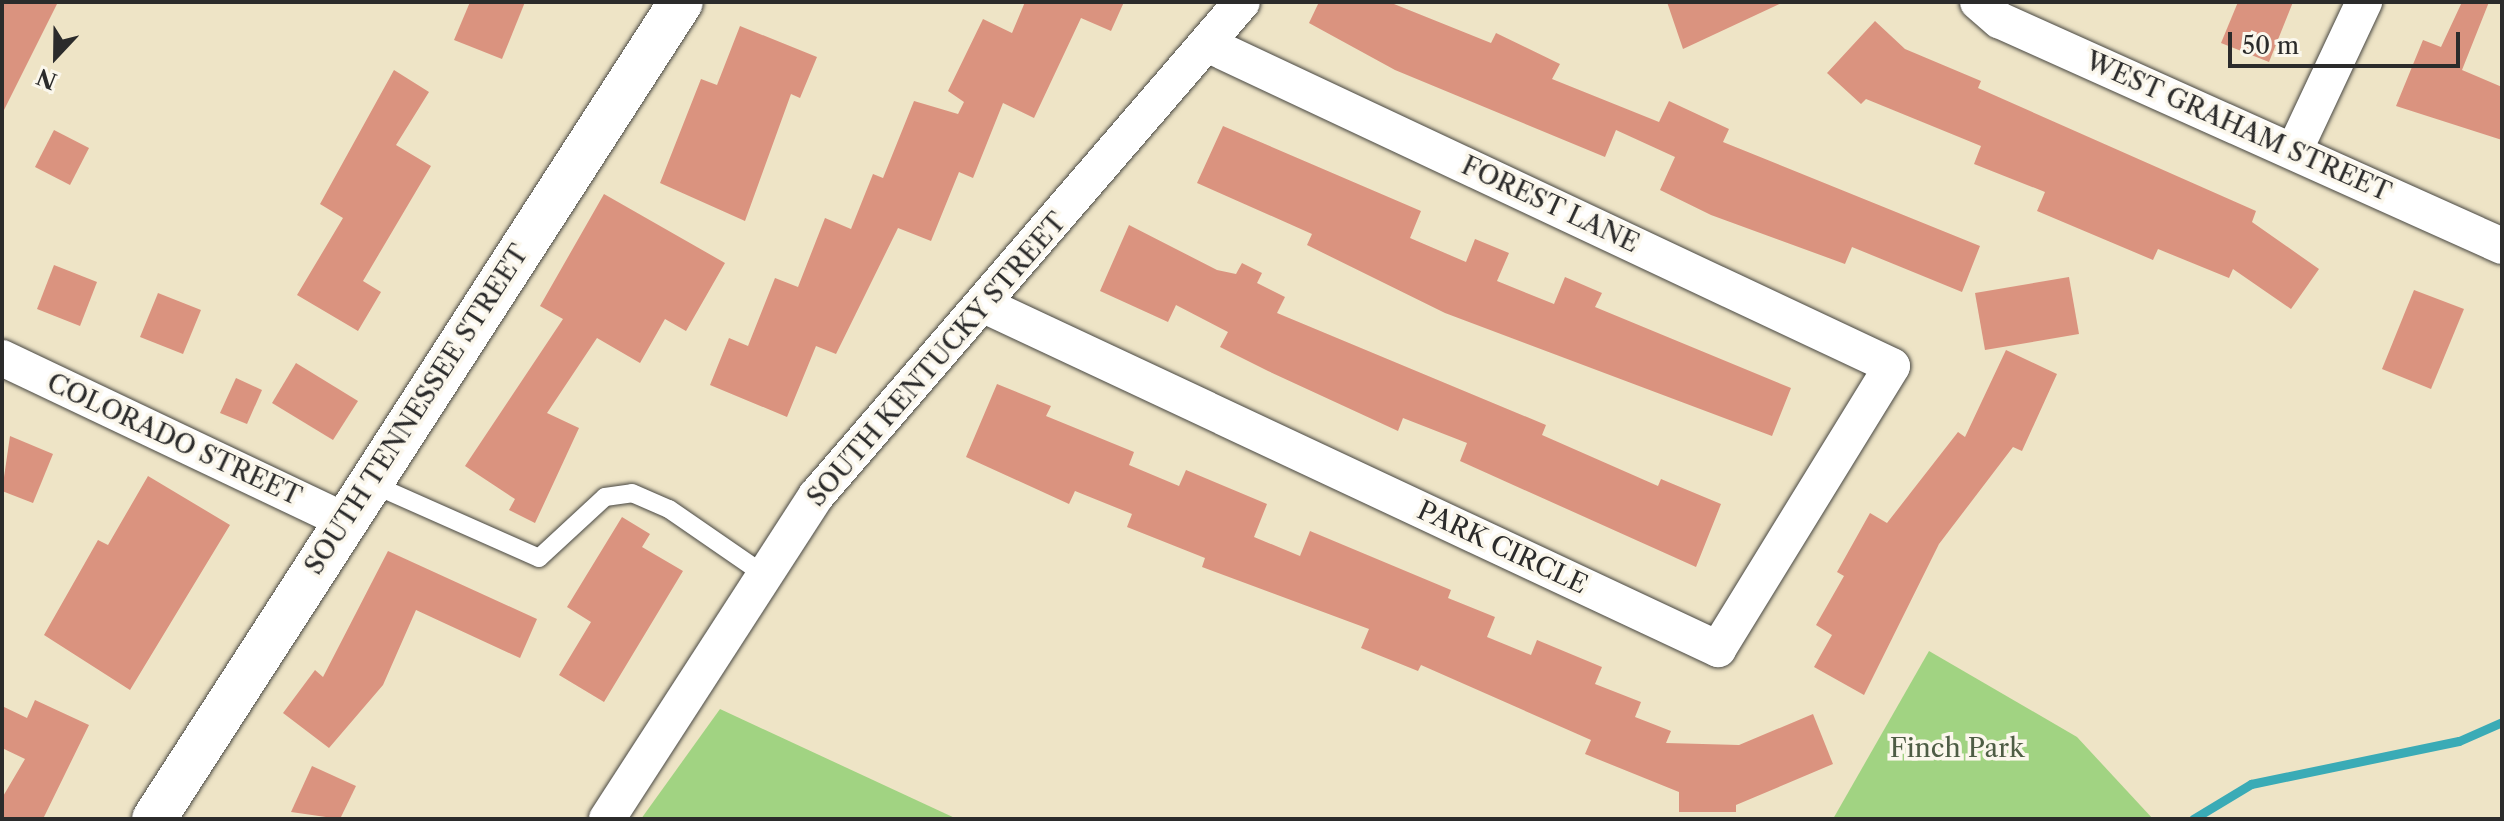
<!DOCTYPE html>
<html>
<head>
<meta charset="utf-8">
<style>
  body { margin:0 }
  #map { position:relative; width:2504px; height:821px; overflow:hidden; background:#eee4c6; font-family:"Libre Caslon Text",serif }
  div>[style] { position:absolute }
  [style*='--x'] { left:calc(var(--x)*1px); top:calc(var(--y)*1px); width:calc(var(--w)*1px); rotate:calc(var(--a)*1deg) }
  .green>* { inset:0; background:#a1d382 }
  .stream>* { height:9px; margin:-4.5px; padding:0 4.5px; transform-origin:4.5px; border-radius:4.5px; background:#3aabb6 }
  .building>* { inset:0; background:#da937f }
  .roads { filter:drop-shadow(0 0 2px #484742) drop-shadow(0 0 2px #484742) }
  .service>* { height:18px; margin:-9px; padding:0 9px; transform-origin:9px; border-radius:9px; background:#fff }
  .minor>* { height:36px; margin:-18px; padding:0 18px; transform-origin:18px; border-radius:18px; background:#fff }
  .tertiary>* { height:44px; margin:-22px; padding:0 22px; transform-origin:22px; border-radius:22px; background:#fff }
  span { translate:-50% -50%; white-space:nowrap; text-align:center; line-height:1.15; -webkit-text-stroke:7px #fbf7ec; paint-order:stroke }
  .street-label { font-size:26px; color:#2b2b2b }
  .park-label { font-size:26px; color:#4e5d45 }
  .frame { position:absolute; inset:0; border:4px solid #2b2b2b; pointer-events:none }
  .north { position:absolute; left:16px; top:16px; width:80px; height:80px; -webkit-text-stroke:6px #fbf7ec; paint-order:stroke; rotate:202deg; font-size:22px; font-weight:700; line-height:32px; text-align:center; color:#2b2b2b }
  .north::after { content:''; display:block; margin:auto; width:28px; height:36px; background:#2b2b2b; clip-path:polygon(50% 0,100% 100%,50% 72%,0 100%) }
  .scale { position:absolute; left:2228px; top:32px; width:232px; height:36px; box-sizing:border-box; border:4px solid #2b2b2b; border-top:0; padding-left:10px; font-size:24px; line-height:28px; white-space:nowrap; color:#2b2b2b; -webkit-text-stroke:6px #fbf7ec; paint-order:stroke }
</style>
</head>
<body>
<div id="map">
  <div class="green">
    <div style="clip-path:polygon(1929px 651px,2077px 737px,2153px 819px,1833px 819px)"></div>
    <div style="clip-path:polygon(720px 709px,957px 819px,641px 819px)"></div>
  </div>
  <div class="stream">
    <div style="--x:2193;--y:819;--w:68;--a:-31.1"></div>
    <div style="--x:2251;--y:784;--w:212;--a:-11.7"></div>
    <div style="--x:2459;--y:741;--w:47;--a:-23.8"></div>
  </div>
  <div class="building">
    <div style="clip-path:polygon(2px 2px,58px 2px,2px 114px)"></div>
    <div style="clip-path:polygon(470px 2px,525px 2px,502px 59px,454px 40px)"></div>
    <div style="clip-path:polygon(1025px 2px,1124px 2px,1111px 31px,1081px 18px,1034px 118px,1003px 103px,973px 178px,959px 172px,931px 241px,898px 228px,836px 354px,816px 346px,787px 417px,710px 385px,729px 338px,748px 346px,775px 278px,798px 287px,825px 218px,851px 229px,873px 174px,883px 178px,914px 101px,958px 114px,964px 102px,948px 91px,983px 19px,1012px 33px)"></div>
    <div style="clip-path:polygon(1319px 2px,1389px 2px,1491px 43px,1496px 33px,1560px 64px,1552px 79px,1659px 122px,1669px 101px,1729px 129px,1723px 142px,1980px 246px,1962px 292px,1852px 247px,1845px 264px,1711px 215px,1660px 190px,1675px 157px,1616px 130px,1605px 157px,1395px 70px,1309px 23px)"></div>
    <div style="clip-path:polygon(1667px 2px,1784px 2px,1683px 49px)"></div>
    <div style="clip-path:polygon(2238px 2px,2293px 2px,2269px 62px,2221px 43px)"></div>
    <div style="clip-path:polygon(2462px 2px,2489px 2px,2462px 70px,2502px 87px,2502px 140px,2396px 106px,2423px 40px,2441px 47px)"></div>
    <div style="clip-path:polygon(1875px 21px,1905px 49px,1981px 81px,1978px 88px,2256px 211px,2252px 222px,2319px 269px,2291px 309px,2233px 269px,2229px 278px,2158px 249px,2153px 260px,2037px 211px,2045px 192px,1974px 164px,1981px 146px,1866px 99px,1861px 104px,1827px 73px)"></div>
    <div style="clip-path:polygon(740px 26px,817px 57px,800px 98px,791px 94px,745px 221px,660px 183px,701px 79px,717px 85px)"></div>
    <div style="clip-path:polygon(394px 70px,429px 92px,396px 145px,431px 166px,363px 281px,381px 292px,358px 331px,297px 295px,343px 218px,320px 204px)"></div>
    <div style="clip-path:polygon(1223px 126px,1421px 211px,1410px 238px,1466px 262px,1475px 239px,1509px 253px,1497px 281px,1554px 304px,1565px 277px,1602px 293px,1595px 307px,1791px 388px,1772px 436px,1445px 313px,1307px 245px,1312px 234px,1197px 183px)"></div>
    <div style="clip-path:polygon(54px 130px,89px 148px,70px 185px,35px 167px)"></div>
    <div style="clip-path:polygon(604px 194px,725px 263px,686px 331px,665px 319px,640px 363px,597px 338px,547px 413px,579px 428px,535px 523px,509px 510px,515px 499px,465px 466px,563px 319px,540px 306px)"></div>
    <div style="clip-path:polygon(1129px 225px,1217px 270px,1236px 274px,1242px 263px,1262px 273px,1257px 283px,1285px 297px,1277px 313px,1546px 425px,1542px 435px,1658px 486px,1661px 479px,1721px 504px,1696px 567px,1460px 461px,1467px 443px,1403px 418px,1398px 431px,1268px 371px,1220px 347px,1228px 332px,1176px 305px,1168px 322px,1100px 291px)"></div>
    <div style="clip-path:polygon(54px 265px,97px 282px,80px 326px,37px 309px)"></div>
    <div style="clip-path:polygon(2069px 277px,2079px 334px,1985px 350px,1975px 293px)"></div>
    <div style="clip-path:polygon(2414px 290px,2464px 309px,2431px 389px,2382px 369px)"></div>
    <div style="clip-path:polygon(158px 293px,201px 310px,183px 354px,140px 337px)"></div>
    <div style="clip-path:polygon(2006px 350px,2057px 374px,2022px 451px,2013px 447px,1939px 544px,1864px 695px,1814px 667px,1832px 635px,1816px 625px,1844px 576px,1837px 572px,1870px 513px,1887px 523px,1958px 432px,1965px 437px)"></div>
    <div style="clip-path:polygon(296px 363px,358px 401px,333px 440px,272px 403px)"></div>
    <div style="clip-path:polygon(236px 378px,262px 390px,247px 424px,220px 413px)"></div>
    <div style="clip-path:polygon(997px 384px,1051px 406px,1046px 416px,1134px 452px,1129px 465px,1179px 486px,1186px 470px,1267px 504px,1254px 537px,1300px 556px,1310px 531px,1451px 590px,1448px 598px,1495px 617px,1487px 637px,1531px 655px,1537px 640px,1602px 667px,1595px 684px,1641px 702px,1635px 717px,1671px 731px,1666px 743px,1739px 745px,1813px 714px,1833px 764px,1736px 805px,1736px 812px,1679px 812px,1679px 792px,1585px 754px,1591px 740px,1421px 665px,1418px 671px,1361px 648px,1369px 629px,1202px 567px,1205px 558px,1127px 527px,1132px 514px,1075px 491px,1069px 504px,966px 457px)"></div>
    <div style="clip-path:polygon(10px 436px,53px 454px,33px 503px,2px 491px)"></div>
    <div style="clip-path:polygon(148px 476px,230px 525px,130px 690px,44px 635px,98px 540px,108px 545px)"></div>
    <div style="clip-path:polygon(622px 517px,650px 534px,642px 547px,683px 571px,604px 702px,559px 675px,591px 622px,567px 607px)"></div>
    <div style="clip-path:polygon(388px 551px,537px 619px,520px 658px,416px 610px,383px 685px,329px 748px,283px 713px,315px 670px,323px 677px)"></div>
    <div style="clip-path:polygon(35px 700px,89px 725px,43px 819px,2px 819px,2px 798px,25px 759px,2px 748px,2px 706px,27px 718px)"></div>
    <div style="clip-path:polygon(312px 766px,356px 786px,340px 819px,291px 812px)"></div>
  </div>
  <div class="roads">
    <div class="service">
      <div style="--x:370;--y:483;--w:185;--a:23.9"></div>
      <div style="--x:539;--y:558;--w:90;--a:-42.7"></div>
      <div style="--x:605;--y:497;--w:27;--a:-8"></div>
      <div style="--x:632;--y:493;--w:40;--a:23.4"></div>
      <div style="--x:669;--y:509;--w:118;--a:34.6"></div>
    </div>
    <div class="minor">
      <div style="--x:1978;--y:2;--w:28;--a:41"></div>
      <div style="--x:1999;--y:20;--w:551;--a:24.19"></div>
      <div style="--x:2294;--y:151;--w:165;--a:-64.8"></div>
      <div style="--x:984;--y:305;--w:811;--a:25.11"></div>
      <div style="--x:1718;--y:649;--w:332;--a:-58.4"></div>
      <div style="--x:1892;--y:366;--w:757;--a:-154.82"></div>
      <div style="--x:2;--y:358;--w:380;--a:25.4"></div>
      <div style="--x:607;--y:819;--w:385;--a:-57.1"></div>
      <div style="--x:816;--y:496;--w:652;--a:-49.23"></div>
    </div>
    <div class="tertiary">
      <div style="--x:154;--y:819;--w:972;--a:-57.18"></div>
    </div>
  </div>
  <div class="street-label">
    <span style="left:2238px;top:127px;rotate:24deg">WEST GRAHAM STREET</span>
    <span style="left:1550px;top:205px;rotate:25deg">FOREST LANE</span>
    <span style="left:937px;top:360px;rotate:-49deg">SOUTH KENTUCKY STREET</span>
    <span style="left:417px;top:410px;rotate:-57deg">SOUTH TENNESSEE STREET</span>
    <span style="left:174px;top:440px;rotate:25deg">COLORADO STREET</span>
    <span style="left:1502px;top:548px;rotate:25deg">PARK CIRCLE</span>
  </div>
  <div class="park-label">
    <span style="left:1957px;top:749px">Finch Park</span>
  </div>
  <div class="frame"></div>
  <div class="north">N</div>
  <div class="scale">50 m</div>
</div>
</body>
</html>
